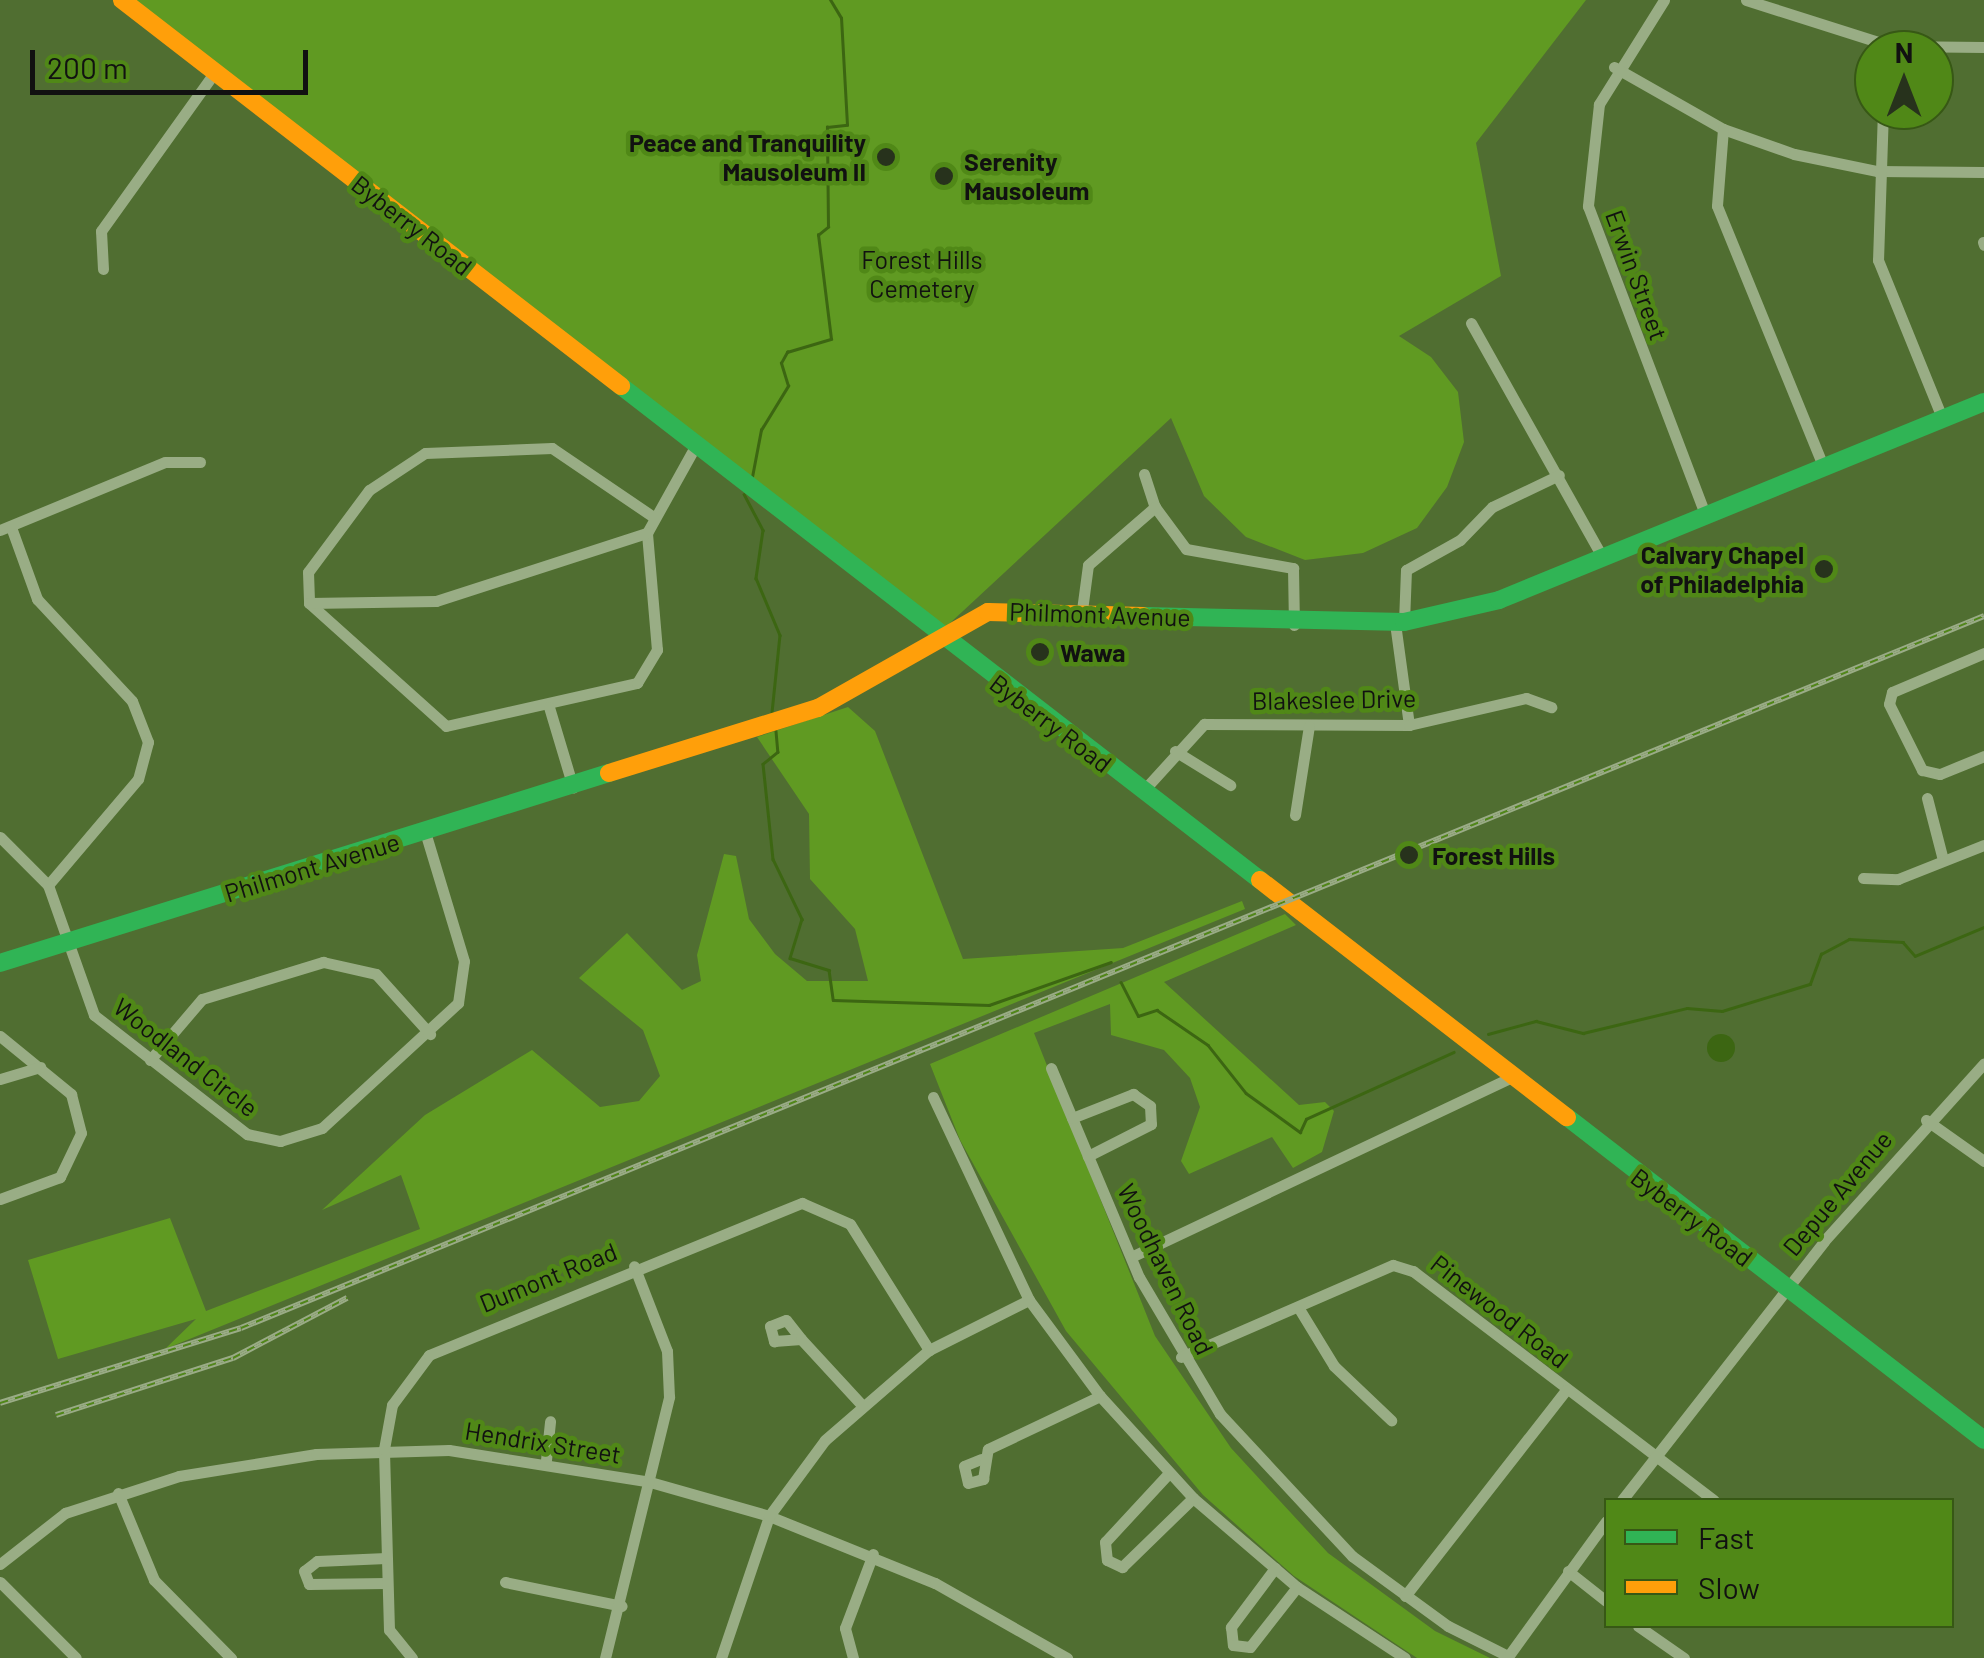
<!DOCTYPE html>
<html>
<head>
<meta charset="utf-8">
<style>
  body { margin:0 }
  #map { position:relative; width:1984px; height:1658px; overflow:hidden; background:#506e31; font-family:Barlow,sans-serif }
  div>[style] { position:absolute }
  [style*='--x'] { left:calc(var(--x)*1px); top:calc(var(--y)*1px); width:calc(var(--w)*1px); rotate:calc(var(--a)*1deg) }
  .green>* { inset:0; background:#609a22 }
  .water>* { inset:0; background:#3c6612 }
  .round { border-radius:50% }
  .stream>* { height:2.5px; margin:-1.25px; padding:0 1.25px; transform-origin:1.25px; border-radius:1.25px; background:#3c6612 }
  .street>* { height:11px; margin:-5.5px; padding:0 5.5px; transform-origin:5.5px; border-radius:5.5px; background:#99ad85 }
  .fast>* { height:18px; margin:-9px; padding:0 9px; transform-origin:9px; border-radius:9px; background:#30b455 }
  .slow>* { height:18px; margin:-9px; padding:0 9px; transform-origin:9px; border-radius:9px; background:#ff9f0a }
  .rail>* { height:6px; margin-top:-3px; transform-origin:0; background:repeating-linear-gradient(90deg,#508817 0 8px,#9aac86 0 16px); box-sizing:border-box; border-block:2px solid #9aac86 }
  .dots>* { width:28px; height:28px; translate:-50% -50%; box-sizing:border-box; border:5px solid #508817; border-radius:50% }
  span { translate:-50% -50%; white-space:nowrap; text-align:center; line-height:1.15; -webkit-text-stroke:9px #508817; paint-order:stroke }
  .poi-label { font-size:25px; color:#111; font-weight:700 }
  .right { translate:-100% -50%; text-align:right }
  .left { translate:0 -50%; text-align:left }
  .street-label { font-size:25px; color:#111 }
  .park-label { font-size:25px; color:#111 }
  .legend { position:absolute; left:1604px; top:1498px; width:350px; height:130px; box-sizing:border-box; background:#508817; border:2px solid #375815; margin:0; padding:12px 18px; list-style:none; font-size:30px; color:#111 }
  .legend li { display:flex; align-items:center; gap:20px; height:50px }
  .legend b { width:50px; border:2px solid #375815 }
  .north { position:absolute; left:1854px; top:30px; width:100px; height:100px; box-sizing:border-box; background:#508817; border:2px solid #375815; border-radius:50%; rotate:0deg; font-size:28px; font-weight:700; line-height:40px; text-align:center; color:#111 }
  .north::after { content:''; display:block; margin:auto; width:35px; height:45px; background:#27321c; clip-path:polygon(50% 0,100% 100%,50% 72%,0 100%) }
  .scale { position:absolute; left:30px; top:50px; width:278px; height:45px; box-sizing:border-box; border:5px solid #111; border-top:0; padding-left:12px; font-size:30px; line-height:35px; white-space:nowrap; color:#111; -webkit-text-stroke:8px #508817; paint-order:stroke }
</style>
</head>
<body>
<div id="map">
  <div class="green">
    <div style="clip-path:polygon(123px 0,1586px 0,1476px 143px,1501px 276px,1399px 336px,1431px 357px,1458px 392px,1464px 442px,1447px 487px,1417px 528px,1363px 553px,1305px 560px,1246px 537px,1204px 496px,1171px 418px,935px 637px)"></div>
    <div style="clip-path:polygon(848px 707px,875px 731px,963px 959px,1123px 948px,1242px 901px,1245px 909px,165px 1349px,196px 1319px,58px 1359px,28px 1260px,170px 1218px,206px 1311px,420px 1229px,401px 1175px,322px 1210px,425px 1115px,532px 1050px,600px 1107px,639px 1101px,660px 1076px,643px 1030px,579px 978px,627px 933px,682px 990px,701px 981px,697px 955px,724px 854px,736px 856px,749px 919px,775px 954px,807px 981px,868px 981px,855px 929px,810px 879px,809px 814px,757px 737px)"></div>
    <div style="clip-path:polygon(1285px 914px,1296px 925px,1164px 982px,1299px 1105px,1325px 1102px,1334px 1111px,1322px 1152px,1293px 1168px,1272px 1137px,1189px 1174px,1181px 1161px,1200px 1107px,1190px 1078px,1164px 1050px,1111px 1035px,1110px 1004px,1034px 1033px,1155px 1336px,1231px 1448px,1328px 1553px,1435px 1631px,1490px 1658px,1417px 1658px,1294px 1576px,1203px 1495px,1066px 1331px,960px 1140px,930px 1064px)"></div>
  </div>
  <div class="water">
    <div class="round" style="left:1707px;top:1034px;width:28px;height:28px"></div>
  </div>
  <div class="stream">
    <div style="--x:752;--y:477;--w:48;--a:-79.2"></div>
    <div style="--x:761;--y:430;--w:52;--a:-58.5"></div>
    <div style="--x:788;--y:386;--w:24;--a:-107"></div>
    <div style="--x:781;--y:363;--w:13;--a:-61"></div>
    <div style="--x:787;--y:352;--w:46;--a:-16.5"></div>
    <div style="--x:831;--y:339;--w:105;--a:-97.1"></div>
    <div style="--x:818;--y:235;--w:13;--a:-39"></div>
    <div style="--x:828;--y:227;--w:100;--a:-90.6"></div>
    <div style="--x:827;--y:127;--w:20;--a:-6"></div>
    <div style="--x:847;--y:125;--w:107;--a:-93.2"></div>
    <div style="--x:841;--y:18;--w:21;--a:-121"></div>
    <div style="--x:744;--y:494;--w:41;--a:62.2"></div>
    <div style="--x:763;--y:530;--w:49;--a:98.3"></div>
    <div style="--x:756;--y:578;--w:62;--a:67.2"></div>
    <div style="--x:780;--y:635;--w:77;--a:95.9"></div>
    <div style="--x:776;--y:731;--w:21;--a:85"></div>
    <div style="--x:778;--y:752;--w:19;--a:141"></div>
    <div style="--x:763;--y:764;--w:96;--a:84"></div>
    <div style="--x:773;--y:859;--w:67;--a:64.2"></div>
    <div style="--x:802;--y:919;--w:41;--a:107.1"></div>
    <div style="--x:790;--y:958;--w:41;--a:17.1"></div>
    <div style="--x:829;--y:970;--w:30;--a:82"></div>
    <div style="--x:833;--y:1000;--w:156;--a:1.8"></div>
    <div style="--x:989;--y:1005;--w:129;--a:-19.4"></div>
    <div style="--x:1121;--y:982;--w:38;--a:63"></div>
    <div style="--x:1138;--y:1016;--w:20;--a:-18"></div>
    <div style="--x:1157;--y:1010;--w:62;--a:34.5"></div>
    <div style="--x:1208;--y:1045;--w:61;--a:51.6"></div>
    <div style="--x:1246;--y:1093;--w:67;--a:35.8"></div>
    <div style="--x:1300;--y:1132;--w:14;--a:-65"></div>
    <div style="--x:1306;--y:1119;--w:162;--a:-24.4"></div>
    <div style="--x:1488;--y:1034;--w:50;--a:-15.2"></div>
    <div style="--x:1536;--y:1021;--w:49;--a:14.3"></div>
    <div style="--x:1583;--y:1033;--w:107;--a:-13.5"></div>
    <div style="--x:1687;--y:1008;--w:35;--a:5"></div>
    <div style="--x:1722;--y:1011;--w:92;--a:-17.1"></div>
    <div style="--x:1810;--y:984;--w:32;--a:-70"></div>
    <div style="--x:1821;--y:954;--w:32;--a:-28"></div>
    <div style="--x:1849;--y:939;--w:54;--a:3.2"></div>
    <div style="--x:1903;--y:942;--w:18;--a:49"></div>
    <div style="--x:1915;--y:956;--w:75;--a:-22.8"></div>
  </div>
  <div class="street">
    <div style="--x:1664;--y:0;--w:123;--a:122"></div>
    <div style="--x:1599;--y:104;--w:103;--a:96.2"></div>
    <div style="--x:1588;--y:206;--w:332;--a:69.2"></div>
    <div style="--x:1746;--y:0;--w:152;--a:17.6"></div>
    <div style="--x:1891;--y:46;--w:93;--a:0.6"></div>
    <div style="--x:1614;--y:67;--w:125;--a:29.6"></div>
    <div style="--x:1723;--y:129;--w:75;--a:19.4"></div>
    <div style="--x:1794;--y:154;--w:85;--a:11.6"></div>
    <div style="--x:1877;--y:171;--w:107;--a:0.5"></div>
    <div style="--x:1883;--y:110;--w:150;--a:91.9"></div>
    <div style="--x:1878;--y:260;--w:170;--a:67.9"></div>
    <div style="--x:1723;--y:129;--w:77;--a:94.5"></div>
    <div style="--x:1717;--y:206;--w:283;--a:67.8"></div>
    <div style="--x:1983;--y:242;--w:3;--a:72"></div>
    <div style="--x:103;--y:269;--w:38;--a:-93"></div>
    <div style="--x:101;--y:231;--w:194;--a:-54.4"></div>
    <div style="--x:1471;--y:323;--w:267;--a:60.7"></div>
    <div style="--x:1144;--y:474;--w:35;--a:72"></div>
    <div style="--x:1155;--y:507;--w:52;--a:53.6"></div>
    <div style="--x:1186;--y:549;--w:109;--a:10.1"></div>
    <div style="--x:1293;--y:568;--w:57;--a:89"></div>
    <div style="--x:652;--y:516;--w:121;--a:-145.8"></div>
    <div style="--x:552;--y:448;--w:127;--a:177.7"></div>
    <div style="--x:425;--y:453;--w:67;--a:146.5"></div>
    <div style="--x:369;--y:490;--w:102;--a:126.6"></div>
    <div style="--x:308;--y:572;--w:31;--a:88"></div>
    <div style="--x:309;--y:603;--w:184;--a:41.9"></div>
    <div style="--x:446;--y:726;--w:196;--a:-12.7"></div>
    <div style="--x:637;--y:683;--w:39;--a:-59"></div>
    <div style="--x:657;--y:650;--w:117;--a:-94.9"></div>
    <div style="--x:647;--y:533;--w:101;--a:-60.9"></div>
    <div style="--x:11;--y:527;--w:77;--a:70.1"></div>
    <div style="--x:37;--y:599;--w:139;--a:47"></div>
    <div style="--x:132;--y:701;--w:44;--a:68.7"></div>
    <div style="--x:148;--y:742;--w:38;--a:105"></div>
    <div style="--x:138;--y:779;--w:139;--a:130.3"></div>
    <div style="--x:0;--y:530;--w:178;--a:-22.4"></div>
    <div style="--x:165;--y:462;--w:35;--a:0"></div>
    <div style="--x:309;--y:603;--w:127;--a:-0.9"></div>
    <div style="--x:436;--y:601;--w:222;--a:-17.9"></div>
    <div style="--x:1082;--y:610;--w:45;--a:-82.4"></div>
    <div style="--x:1088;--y:565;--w:89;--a:-40.9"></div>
    <div style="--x:1404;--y:622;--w:52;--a:-87.8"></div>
    <div style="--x:1406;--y:570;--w:62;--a:-29.1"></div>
    <div style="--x:1460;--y:540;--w:46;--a:-45.9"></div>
    <div style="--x:1492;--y:507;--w:74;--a:-25.5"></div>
    <div style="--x:1395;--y:623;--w:103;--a:82.2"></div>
    <div style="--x:1984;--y:653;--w:100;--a:157"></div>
    <div style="--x:1892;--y:692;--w:12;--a:104"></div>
    <div style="--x:1889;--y:704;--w:74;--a:63.4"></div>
    <div style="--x:1922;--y:770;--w:18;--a:13"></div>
    <div style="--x:1940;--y:774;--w:48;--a:-22.2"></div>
    <div style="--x:549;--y:707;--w:84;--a:73.3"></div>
    <div style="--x:1175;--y:751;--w:65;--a:31.7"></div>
    <div style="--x:1143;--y:791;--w:91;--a:-47.7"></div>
    <div style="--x:1204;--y:724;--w:205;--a:0.3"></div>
    <div style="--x:1409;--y:725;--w:120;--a:-13"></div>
    <div style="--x:1526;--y:698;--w:27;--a:20"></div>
    <div style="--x:1927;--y:798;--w:60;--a:75.5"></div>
    <div style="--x:1295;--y:815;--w:90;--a:-81.1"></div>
    <div style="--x:0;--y:837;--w:68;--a:45"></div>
    <div style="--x:48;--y:885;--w:138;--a:70.5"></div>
    <div style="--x:94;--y:1015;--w:194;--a:37.9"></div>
    <div style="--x:247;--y:1134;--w:34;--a:12"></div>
    <div style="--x:280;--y:1141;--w:44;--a:-17.2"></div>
    <div style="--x:322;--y:1128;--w:185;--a:-42.6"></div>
    <div style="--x:458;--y:1003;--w:42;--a:-81.9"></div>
    <div style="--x:464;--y:961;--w:135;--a:-106.8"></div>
    <div style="--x:1863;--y:878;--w:35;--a:2"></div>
    <div style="--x:1898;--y:879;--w:92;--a:-21.6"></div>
    <div style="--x:0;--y:1036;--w:92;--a:39.2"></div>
    <div style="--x:71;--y:1094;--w:40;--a:75.6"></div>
    <div style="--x:81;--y:1133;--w:49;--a:115.5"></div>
    <div style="--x:60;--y:1177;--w:64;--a:159.9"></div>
    <div style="--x:150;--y:1060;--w:80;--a:-49.6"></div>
    <div style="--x:202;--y:999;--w:127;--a:-17"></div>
    <div style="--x:323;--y:962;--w:54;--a:12.8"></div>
    <div style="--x:376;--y:974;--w:81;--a:48"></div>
    <div style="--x:1051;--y:1068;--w:227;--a:67.2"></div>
    <div style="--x:1139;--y:1277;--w:159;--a:59.4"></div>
    <div style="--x:1220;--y:1414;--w:194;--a:47.1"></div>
    <div style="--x:1352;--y:1556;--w:119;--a:36.1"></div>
    <div style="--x:1448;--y:1626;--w:65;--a:26.6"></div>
    <div style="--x:0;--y:1079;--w:42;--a:-16.7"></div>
    <div style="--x:933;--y:1097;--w:225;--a:64.7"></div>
    <div style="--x:1029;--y:1300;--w:119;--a:53.5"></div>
    <div style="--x:1100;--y:1396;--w:138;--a:47.6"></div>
    <div style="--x:1193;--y:1498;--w:137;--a:40.6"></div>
    <div style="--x:1297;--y:1587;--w:129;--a:33.3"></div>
    <div style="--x:1072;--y:1118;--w:66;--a:-21.5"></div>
    <div style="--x:1133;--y:1094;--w:21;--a:35"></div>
    <div style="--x:1150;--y:1106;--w:18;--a:87"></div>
    <div style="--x:1151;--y:1124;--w:71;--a:153.1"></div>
    <div style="--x:1926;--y:1120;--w:71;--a:35.3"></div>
    <div style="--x:1131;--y:1257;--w:419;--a:-25.3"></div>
    <div style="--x:1298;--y:1307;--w:69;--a:58.6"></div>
    <div style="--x:1334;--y:1366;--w:79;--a:43.5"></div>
    <div style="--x:801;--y:1339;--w:24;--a:-128"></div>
    <div style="--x:786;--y:1320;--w:17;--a:159"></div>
    <div style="--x:770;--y:1326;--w:16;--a:75"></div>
    <div style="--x:774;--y:1341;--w:27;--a:-4"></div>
    <div style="--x:801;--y:1339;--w:88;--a:47.3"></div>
    <div style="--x:1181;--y:1357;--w:231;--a:-23.5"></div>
    <div style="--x:1393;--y:1265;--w:21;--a:17"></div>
    <div style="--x:1413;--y:1271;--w:378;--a:37.3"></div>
    <div style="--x:981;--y:1459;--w:18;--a:158"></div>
    <div style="--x:964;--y:1466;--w:17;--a:77"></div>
    <div style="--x:968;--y:1483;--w:16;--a:-15"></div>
    <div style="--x:983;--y:1479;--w:30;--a:-81"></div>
    <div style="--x:988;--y:1449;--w:124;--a:-25.3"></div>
    <div style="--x:546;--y:1460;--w:39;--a:-84"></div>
    <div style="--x:1169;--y:1473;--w:94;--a:132.8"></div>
    <div style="--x:1105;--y:1542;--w:18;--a:84"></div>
    <div style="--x:1107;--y:1560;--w:17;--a:25"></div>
    <div style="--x:1122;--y:1567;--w:99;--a:-44.2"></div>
    <div style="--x:118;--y:1493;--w:94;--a:67.5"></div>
    <div style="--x:154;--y:1580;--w:110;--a:45.4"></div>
    <div style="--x:1622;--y:1500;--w:328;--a:-52"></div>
    <div style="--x:1824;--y:1241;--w:239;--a:-48"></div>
    <div style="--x:386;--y:1558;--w:69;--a:177.5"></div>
    <div style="--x:317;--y:1561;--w:16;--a:142"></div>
    <div style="--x:304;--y:1571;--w:14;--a:69"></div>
    <div style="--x:309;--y:1584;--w:78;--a:-0.7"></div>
    <div style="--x:0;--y:1564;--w:83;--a:-38.1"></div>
    <div style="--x:65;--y:1513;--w:120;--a:-18"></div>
    <div style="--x:179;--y:1476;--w:139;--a:-9.1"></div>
    <div style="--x:316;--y:1454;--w:133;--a:-1.7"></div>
    <div style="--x:449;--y:1450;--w:204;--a:9"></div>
    <div style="--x:650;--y:1482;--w:124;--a:15.9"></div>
    <div style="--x:769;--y:1516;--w:179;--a:22"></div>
    <div style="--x:935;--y:1583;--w:152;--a:29.6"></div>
    <div style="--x:1275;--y:1568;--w:74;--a:126.7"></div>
    <div style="--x:1231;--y:1627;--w:18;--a:84"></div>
    <div style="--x:1233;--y:1645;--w:17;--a:7"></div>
    <div style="--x:1250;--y:1647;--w:76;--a:-51.9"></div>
    <div style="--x:1568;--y:1571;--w:48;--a:38.3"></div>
    <div style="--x:0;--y:1582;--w:107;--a:45"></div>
    <div style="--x:505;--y:1582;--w:119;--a:11.6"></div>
    <div style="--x:1405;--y:1596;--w:261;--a:-52"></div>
    <div style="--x:1638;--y:1626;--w:56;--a:34.8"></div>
    <div style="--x:412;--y:1658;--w:36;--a:-129"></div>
    <div style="--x:389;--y:1630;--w:181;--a:-91.6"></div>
    <div style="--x:384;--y:1449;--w:45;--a:-79.7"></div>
    <div style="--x:392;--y:1405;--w:62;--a:-53.5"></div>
    <div style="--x:429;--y:1355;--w:403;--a:-22.2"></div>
    <div style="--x:802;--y:1203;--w:52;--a:23.6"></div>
    <div style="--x:850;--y:1224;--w:149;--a:57.9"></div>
    <div style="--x:605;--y:1658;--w:269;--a:-76.2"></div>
    <div style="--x:669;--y:1397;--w:46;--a:-92.5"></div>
    <div style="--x:667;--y:1351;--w:91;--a:-111.2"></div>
    <div style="--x:721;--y:1658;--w:150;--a:-71.3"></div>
    <div style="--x:769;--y:1516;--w:94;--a:-53.6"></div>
    <div style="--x:825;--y:1440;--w:138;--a:-40.9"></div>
    <div style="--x:929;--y:1350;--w:112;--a:-26.6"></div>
    <div style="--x:853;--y:1658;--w:31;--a:-105"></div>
    <div style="--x:845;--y:1628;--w:79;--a:-69.3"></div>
    <div style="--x:1507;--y:1658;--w:169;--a:-54.1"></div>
  </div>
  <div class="fast">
    <div style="--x:621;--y:386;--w:808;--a:37.71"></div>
    <div style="--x:1143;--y:616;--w:261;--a:1.3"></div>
    <div style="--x:1404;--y:622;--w:98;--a:-13"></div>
    <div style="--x:1499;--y:600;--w:524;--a:-22.21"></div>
    <div style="--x:0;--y:963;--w:638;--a:-17.33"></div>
    <div style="--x:1567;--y:1117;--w:527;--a:37.76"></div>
  </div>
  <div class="slow">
    <div style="--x:122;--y:0;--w:631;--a:37.72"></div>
    <div style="--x:609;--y:773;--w:219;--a:-17.3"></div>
    <div style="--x:818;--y:708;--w:195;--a:-29.5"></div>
    <div style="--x:988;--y:612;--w:155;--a:1.5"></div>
    <div style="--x:1260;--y:880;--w:388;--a:37.7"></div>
  </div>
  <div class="rail">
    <div style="--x:0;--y:1403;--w:252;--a:-17.3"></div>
    <div style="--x:241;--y:1328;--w:1883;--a:-22.22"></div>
    <div style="--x:56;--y:1415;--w:186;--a:-17.9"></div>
    <div style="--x:233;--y:1358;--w:129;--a:-27.8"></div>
  </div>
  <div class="dots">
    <div style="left:886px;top:157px;background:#27321c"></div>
    <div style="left:944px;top:176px;background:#27321c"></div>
    <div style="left:1824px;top:569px;background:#27321c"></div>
    <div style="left:1040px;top:652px;background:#27321c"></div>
    <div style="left:1409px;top:855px;background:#27321c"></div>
  </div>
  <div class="poi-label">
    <span class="right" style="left:866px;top:157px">Peace and Tranquility<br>Mausoleum II</span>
    <span class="left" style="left:964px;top:176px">Serenity<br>Mausoleum</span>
    <span class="right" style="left:1804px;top:569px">Calvary Chapel<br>of Philadelphia</span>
    <span class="left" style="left:1060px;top:652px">Wawa</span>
    <span class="left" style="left:1432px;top:855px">Forest Hills</span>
  </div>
  <div class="street-label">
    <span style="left:412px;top:225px;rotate:38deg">Byberry Road</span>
    <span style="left:1637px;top:275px;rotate:70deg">Erwin Street</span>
    <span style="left:1100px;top:614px;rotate:2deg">Philmont Avenue</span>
    <span style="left:1334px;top:699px;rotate:-1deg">Blakeslee Drive</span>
    <span style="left:1051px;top:723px;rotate:37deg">Byberry Road</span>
    <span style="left:312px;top:867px;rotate:-17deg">Philmont Avenue</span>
    <span style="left:186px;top:1057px;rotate:38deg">Woodland Circle</span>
    <span style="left:1837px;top:1193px;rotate:-50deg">Depue Avenue</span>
    <span style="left:1692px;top:1217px;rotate:37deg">Byberry Road</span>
    <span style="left:1166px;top:1269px;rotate:64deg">Woodhaven Road</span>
    <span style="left:548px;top:1277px;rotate:-22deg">Dumont Road</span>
    <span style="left:1500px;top:1311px;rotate:38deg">Pinewood Road</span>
    <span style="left:543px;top:1442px;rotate:9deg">Hendrix Street</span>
  </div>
  <div class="park-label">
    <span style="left:922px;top:274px">Forest Hills<br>Cemetery</span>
  </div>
  <ul class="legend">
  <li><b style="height:12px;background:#30b455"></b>Fast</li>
  <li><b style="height:12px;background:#ff9f0a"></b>Slow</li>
  </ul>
  <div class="north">N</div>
  <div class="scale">200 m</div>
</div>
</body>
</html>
